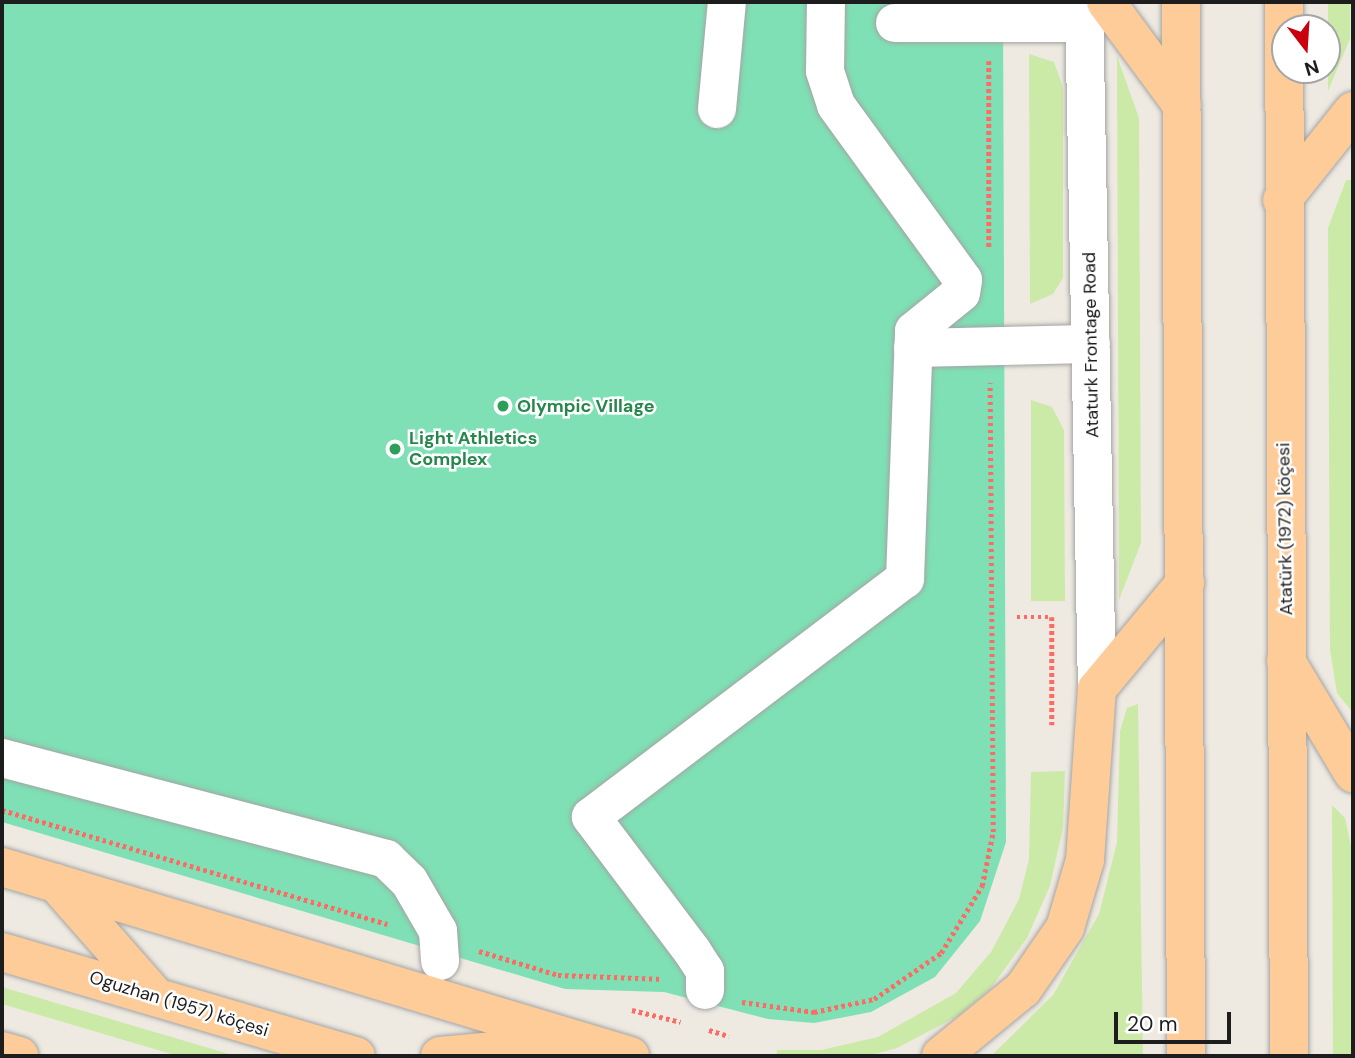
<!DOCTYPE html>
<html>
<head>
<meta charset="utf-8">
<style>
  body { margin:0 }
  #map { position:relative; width:1355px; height:1058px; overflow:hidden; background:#eeeae2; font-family:"DM Sans",sans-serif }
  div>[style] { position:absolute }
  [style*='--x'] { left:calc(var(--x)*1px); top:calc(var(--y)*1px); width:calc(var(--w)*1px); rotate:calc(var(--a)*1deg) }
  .grass>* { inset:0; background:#cceaa7 }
  .pitch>* { inset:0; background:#7ee0b4 }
  .path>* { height:4.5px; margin-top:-2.25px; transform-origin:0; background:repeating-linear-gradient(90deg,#fc6c65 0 3.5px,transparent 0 7px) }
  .roads { filter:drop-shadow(0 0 2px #a4a4a4) drop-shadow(0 0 2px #a4a4a4) }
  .minor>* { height:38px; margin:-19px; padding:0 19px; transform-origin:19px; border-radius:19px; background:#fff }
  .major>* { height:38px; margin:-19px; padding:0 19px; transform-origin:19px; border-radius:19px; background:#fecc98 }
  .dots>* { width:19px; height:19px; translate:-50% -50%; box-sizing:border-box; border:4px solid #fff; border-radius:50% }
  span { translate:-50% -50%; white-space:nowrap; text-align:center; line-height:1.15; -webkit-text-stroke:5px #fff; paint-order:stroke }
  .street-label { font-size:18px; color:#1d1d1d }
  .leisure-label { font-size:18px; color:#27864d; font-weight:700 }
  .left { translate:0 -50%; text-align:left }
  .frame { position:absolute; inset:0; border:4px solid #1d1d1d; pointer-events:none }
  .north { position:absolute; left:1271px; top:14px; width:70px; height:70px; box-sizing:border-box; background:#fff; border:2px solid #a5a5a5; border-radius:50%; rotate:163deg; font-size:19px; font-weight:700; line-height:28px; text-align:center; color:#1d1d1d }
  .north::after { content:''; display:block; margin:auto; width:24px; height:32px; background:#ca000c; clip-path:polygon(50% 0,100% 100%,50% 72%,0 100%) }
  .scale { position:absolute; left:1114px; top:1012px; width:117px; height:32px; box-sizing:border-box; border:4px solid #1d1d1d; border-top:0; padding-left:9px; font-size:21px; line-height:24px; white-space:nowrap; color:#1d1d1d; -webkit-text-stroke:5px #fff; paint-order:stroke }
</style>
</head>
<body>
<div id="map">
  <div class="grass">
    <div style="clip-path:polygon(1328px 2px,1350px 2px,1350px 39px,1328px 91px)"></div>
    <div style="clip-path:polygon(1029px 54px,1054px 62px,1063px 87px,1063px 278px,1053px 294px,1030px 304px)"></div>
    <div style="clip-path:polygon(1117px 56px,1139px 118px,1141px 543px,1119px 600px)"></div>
    <div style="clip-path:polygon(1346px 180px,1351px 180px,1353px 713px,1337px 693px,1330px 650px,1328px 228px)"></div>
    <div style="clip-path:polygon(1031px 400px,1052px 407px,1064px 430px,1065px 601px,1031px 601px)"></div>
    <div style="clip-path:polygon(1138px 704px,1143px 1056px,991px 1056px,1053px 995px,1099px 914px,1117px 842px,1120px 731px,1127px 708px)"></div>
    <div style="clip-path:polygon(1065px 771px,1063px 828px,1050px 886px,1027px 938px,990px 989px,958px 1016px,897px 1048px,868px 1056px,776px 1056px,777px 1050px,821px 1050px,878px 1037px,956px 993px,991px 952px,1019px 899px,1029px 859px,1031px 772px)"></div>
    <div style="clip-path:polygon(1332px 805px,1345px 818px,1353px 855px,1353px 1056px,1333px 1056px)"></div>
    <div style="clip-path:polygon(2px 987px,236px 1056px,178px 1056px,2px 1004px)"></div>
  </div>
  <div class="pitch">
    <div style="clip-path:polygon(2px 2px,1003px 2px,1006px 842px,980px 921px,935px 977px,871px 1012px,814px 1023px,768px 1019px,664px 992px,565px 989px,2px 822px)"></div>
  </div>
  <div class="path">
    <div style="--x:989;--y:61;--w:188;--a:90"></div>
    <div style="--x:1017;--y:617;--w:35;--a:0"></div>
    <div style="--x:1052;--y:617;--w:108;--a:90"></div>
    <div style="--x:2;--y:810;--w:402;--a:16.5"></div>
    <div style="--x:479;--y:951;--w:83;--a:16.9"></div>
    <div style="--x:558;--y:975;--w:105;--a:2.2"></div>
    <div style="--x:742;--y:1002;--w:73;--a:7.9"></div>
    <div style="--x:814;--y:1012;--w:61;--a:-12.2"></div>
    <div style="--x:874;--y:999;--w:81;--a:-34.5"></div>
    <div style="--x:941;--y:953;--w:79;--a:-58.5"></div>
    <div style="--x:982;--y:886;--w:55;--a:-78.5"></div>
    <div style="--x:993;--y:832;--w:449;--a:-90.4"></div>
    <div style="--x:632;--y:1010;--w:50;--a:13.8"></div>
    <div style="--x:709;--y:1030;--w:21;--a:17"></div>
  </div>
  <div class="roads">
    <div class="minor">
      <div style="--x:1084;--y:2;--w:687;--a:88.92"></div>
      <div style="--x:895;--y:23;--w:189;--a:0"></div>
      <div style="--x:717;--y:109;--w:107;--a:-84.7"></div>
      <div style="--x:913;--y:348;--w:178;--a:-1.3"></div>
      <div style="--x:2;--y:758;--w:397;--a:14.7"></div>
      <div style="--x:386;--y:859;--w:32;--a:44"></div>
      <div style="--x:409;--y:881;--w:58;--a:59.9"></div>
      <div style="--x:438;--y:931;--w:30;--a:86"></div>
      <div style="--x:705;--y:990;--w:19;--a:-90"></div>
      <div style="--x:705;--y:971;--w:24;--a:-123"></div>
      <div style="--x:692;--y:951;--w:168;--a:-127"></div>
      <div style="--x:591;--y:817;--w:394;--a:-37.2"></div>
      <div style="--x:905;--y:579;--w:248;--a:-87.9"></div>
      <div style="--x:914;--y:331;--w:60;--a:-39"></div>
      <div style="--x:961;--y:293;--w:13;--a:-81"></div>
      <div style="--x:963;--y:280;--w:216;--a:-126"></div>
      <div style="--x:836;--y:105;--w:36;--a:-108"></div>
      <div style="--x:825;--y:71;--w:69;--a:-89.2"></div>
    </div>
    <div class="major">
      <div style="--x:1106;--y:2;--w:128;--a:53.6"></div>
      <div style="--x:1181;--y:2;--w:1054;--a:89.73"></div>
      <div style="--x:1284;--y:2;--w:1054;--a:89.73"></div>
      <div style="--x:1282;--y:200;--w:114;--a:-51.4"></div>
      <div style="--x:1286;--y:661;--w:131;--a:59.1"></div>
      <div style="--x:2;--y:867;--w:656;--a:16.75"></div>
      <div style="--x:56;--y:883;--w:152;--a:48.7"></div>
      <div style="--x:2;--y:952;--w:369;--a:16.4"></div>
      <div style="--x:2;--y:1051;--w:18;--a:16"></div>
      <div style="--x:440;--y:1056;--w:122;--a:-5.2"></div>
      <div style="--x:941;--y:1056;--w:106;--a:-39.3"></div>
      <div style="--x:1023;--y:989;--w:74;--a:-55.5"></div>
      <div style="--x:1065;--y:928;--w:71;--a:-73.6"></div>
      <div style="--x:1085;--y:860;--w:171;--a:-86"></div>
      <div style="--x:1097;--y:689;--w:138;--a:-50.3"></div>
    </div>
  </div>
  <div class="dots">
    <div style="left:503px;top:406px;background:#2e9e5b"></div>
    <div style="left:395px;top:449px;background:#2e9e5b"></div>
  </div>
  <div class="street-label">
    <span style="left:1091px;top:345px;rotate:-91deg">Ataturk Frontage Road</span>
    <span style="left:1285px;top:529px;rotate:-91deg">Atatürk (1972) köçesi</span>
    <span style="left:179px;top:1004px;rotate:17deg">Oguzhan (1957) köçesi</span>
  </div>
  <div class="leisure-label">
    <span class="left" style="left:517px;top:406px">Olympic Village</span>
    <span class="left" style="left:409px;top:449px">Light Athletics<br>Complex</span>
  </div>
  <div class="frame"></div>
  <div class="north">N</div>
  <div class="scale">20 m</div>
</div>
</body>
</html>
